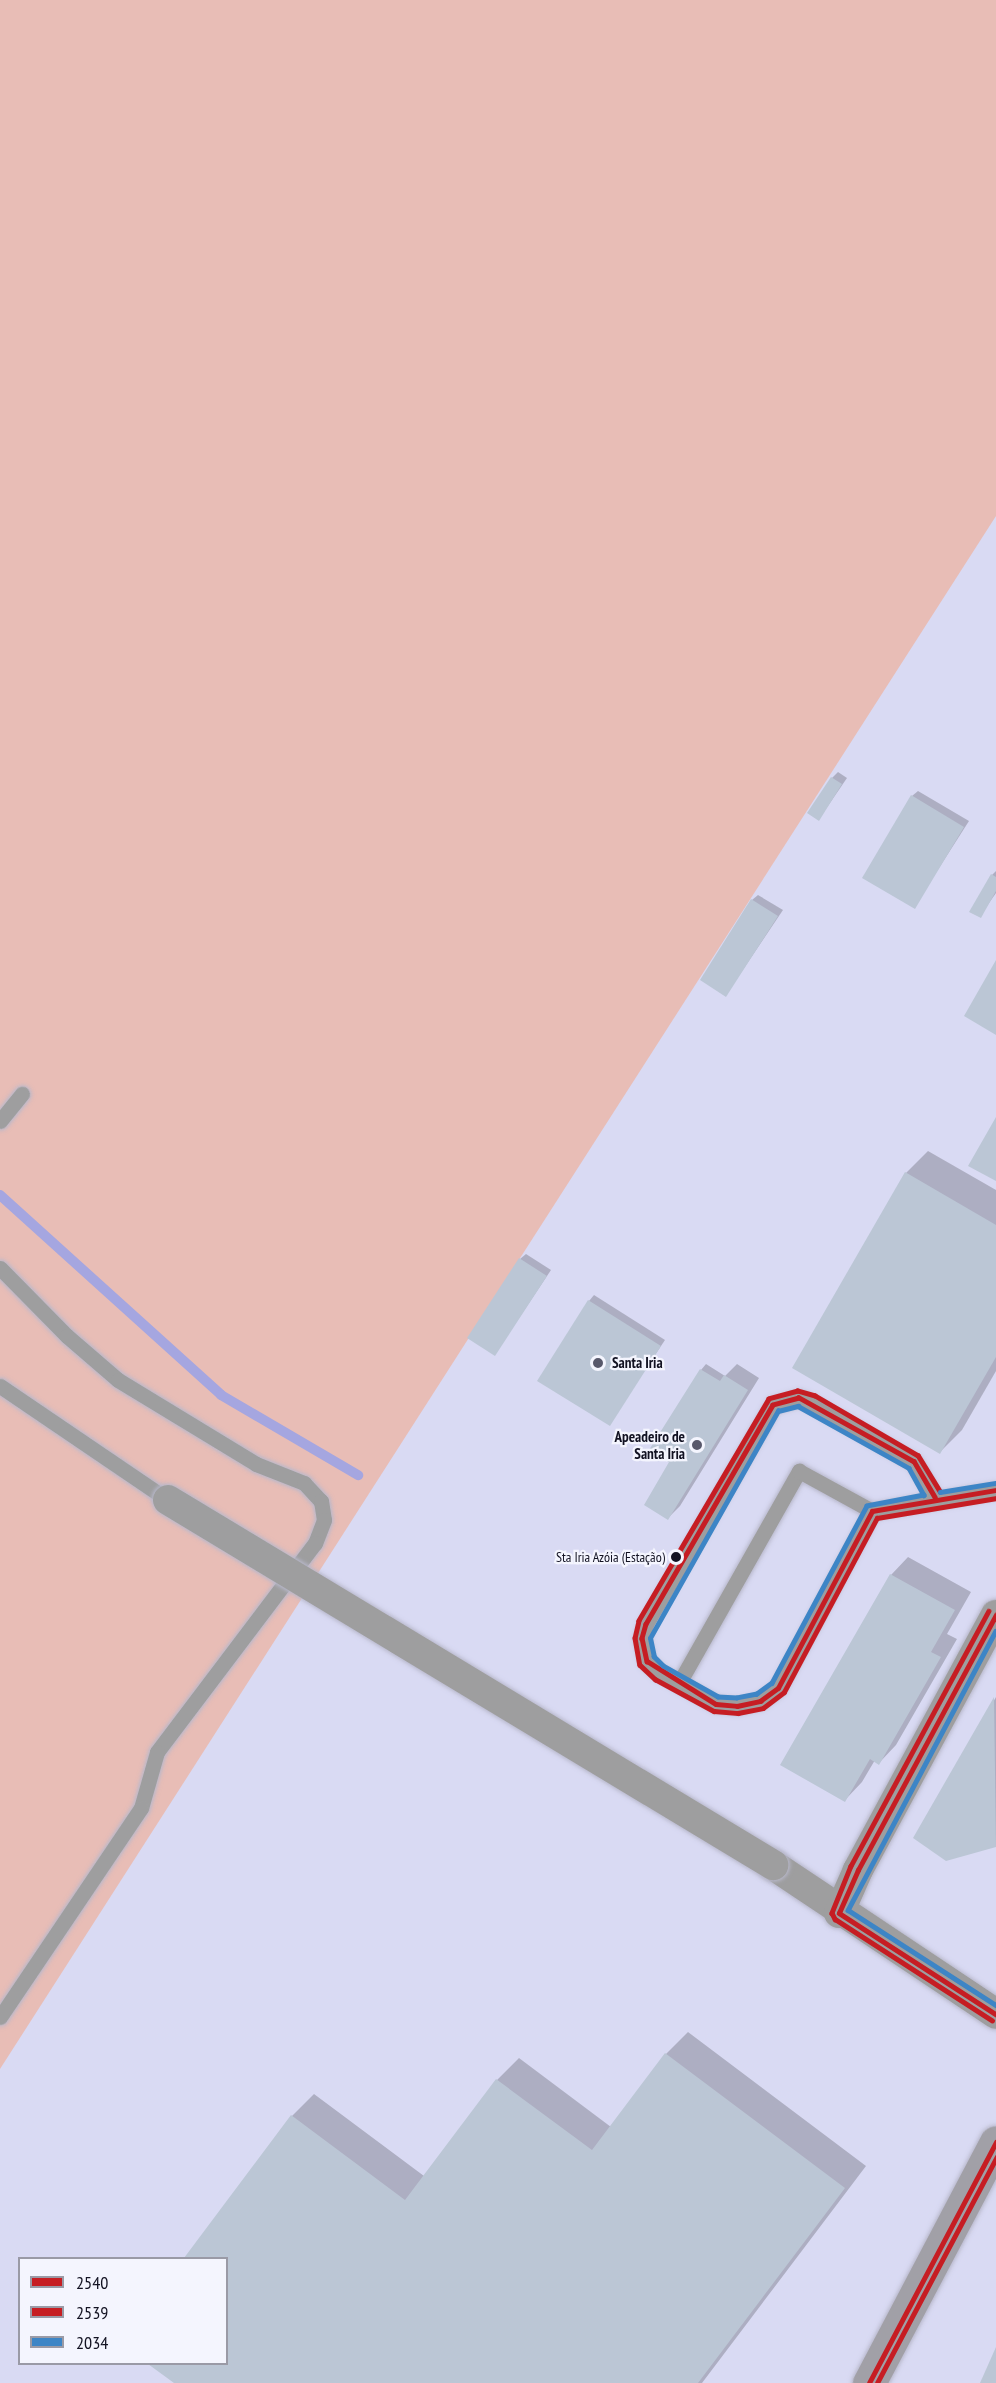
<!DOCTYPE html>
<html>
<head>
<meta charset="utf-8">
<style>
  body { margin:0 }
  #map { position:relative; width:996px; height:2383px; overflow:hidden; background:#d9daf3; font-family:"PT Sans Narrow",sans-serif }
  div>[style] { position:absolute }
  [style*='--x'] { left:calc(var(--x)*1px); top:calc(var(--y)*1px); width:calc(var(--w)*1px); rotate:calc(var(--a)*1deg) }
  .green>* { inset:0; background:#e8bdb6 }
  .shadow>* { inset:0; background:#0003 }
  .stream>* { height:10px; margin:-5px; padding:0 5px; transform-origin:5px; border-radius:5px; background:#a5a6e0 }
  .building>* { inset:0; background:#bbc6d5 }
  .roads { filter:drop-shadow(0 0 2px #b8b8cb) drop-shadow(0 0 2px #b8b8cb) }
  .lane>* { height:15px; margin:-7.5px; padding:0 7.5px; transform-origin:7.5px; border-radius:7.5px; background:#9e9e9f }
  .street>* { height:30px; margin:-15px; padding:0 15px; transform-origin:15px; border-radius:15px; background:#9e9e9f }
  .primary>* { height:33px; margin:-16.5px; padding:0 16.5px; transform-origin:16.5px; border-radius:16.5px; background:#a1a0a7 }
  .bridges { filter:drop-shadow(0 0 2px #b8b8cb) drop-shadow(0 0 2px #b8b8cb) }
  .street-bridge>* { height:30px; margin:-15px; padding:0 15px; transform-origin:15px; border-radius:15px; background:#9e9e9f }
  .bus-1>* { height:4.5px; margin:-2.25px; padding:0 2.25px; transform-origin:2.25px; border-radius:2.25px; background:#c61d23 }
  .bus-2>* { height:4.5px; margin:-2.25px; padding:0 2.25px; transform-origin:2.25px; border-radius:2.25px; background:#c61d23 }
  .bus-3>* { height:4.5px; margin:-2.25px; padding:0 2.25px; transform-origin:2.25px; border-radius:2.25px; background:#3d85c6 }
  .dots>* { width:16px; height:16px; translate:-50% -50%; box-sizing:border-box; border:3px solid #f4f5fe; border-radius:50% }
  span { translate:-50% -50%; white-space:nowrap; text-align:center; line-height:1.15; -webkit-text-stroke:4.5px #f4f5fe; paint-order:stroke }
  .bus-label { font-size:14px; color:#121222 }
  .right { translate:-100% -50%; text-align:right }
  .poi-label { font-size:15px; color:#121222; font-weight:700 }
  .left { translate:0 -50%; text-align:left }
  .legend { position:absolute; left:18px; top:2257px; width:210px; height:108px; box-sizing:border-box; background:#f4f5fe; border:2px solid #9a9aa6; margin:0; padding:8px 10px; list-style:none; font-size:18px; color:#121222 }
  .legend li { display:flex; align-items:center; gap:12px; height:30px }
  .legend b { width:30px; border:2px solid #9a9aa6 }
</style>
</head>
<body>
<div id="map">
  <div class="green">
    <div style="clip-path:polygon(0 0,996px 0,996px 516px,0 2069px)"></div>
  </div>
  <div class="shadow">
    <div style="clip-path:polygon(838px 772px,847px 778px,819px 819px,832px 778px)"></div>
    <div style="clip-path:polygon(918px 791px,969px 821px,914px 907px,912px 796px)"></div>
    <div style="clip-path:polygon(996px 871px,996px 893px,980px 916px,992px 875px)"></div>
    <div style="clip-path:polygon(758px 895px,783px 910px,726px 995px,752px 900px)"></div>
    <div style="clip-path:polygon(928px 1151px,996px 1190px,996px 1371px,962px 1430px,940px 1452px,906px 1173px)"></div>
    <div style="clip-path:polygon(526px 1254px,551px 1270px,495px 1354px,520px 1259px)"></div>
    <div style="clip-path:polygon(594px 1295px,665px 1340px,609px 1424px,589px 1301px)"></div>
    <div style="clip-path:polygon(706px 1364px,725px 1376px,737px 1364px,759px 1378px,680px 1506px,668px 1518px,675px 1456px,701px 1370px)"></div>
    <div style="clip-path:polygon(908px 1557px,971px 1592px,947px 1634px,957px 1639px,896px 1745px,879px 1763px,875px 1760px,862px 1782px,845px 1800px,891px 1575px)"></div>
    <div style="clip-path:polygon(996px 1697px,996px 1846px,947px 1859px,915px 1838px)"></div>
    <div style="clip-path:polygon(688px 2032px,866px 2166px,702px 2383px,176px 2383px,150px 2364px,226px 2364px,226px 2258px,185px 2258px,292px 2116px,314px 2094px,424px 2176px,497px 2080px,519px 2058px,611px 2127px,666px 2054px)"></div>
  </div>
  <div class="stream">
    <div style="--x:0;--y:1195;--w:298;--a:42.1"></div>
    <div style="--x:221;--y:1395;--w:159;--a:30.3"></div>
  </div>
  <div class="building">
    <div style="clip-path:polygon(831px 777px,842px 784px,819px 821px,807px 813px)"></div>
    <div style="clip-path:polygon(911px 795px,964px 827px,915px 909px,862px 878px)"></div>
    <div style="clip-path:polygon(991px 874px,996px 877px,996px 891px,981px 918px,969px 912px)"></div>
    <div style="clip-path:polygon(751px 899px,778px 916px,726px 997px,700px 980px)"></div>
    <div style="clip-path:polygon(996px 960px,996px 1035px,964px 1016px)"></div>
    <div style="clip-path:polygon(996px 1117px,996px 1181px,968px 1166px)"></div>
    <div style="clip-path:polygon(905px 1172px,996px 1225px,996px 1357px,940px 1454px,792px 1368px)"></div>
    <div style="clip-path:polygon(519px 1258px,547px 1276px,495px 1356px,467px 1338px)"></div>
    <div style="clip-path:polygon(588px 1300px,661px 1346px,610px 1426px,537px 1381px)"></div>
    <div style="clip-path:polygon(700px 1369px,720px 1381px,724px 1375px,748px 1390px,668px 1520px,644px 1505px,669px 1462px,649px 1450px)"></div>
    <div style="clip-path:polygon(890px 1574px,955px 1610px,931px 1652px,941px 1657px,879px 1765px,870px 1759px,845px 1802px,780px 1765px)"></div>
    <div style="clip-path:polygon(994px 1697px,996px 1847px,946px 1861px,913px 1838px)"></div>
    <div style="clip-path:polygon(665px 2053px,845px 2188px,698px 2383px,174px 2383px,148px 2364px,226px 2364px,226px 2258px,184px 2258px,291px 2115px,405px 2200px,496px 2079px,592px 2150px)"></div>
    <div style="clip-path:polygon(996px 2347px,996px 2383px,980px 2383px)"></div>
  </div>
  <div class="roads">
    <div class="lane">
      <div style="--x:0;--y:1121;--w:35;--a:-51"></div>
      <div style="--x:0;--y:1268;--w:95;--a:45.4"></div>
      <div style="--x:67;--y:1336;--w:67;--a:40.8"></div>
      <div style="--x:118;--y:1380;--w:162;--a:31.3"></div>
      <div style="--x:256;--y:1464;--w:52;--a:21.6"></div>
      <div style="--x:304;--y:1483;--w:25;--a:47"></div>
      <div style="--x:321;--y:1501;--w:19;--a:81"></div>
      <div style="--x:324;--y:1520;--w:25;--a:111"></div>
      <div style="--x:315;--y:1543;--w:262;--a:127.1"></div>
      <div style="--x:157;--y:1752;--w:58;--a:105.9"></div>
      <div style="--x:141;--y:1808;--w:252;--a:124"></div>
      <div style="--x:0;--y:1386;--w:203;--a:34.2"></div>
      <div style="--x:935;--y:1498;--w:42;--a:-120.3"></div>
      <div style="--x:914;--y:1462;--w:119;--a:-150.2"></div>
      <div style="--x:811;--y:1403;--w:13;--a:-157"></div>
      <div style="--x:799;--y:1398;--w:27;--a:165"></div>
      <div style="--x:773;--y:1405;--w:253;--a:120.1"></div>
      <div style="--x:646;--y:1624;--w:15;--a:106"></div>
      <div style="--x:642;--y:1638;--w:24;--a:78"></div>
      <div style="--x:647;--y:1661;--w:16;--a:43"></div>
      <div style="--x:659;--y:1672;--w:65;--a:29.3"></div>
      <div style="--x:716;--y:1704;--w:21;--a:5"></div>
      <div style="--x:737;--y:1706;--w:24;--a:-12"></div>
      <div style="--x:760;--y:1701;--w:22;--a:-36"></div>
      <div style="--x:778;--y:1688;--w:200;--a:-62"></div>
      <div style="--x:872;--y:1511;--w:126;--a:-9.6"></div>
      <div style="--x:679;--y:1683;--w:244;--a:-60.5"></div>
      <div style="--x:799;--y:1471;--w:83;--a:28.7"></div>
    </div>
    <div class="street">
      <div style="--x:773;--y:1865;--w:268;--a:33.7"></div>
      <div style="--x:839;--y:1913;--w:47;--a:-66.2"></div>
      <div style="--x:858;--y:1870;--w:290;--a:-61.6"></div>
    </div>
    <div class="primary">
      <div style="--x:869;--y:2383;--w:272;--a:-62.2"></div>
    </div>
  </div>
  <div class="bridges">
    <div class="street-bridge">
      <div style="--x:168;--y:1500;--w:707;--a:31.1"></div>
    </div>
  </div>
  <div class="bus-1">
    <div style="--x:935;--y:1498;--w:42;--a:-120.3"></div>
    <div style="--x:914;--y:1462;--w:132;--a:-150.9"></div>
    <div style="--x:799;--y:1398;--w:27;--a:165"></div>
    <div style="--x:773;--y:1405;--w:253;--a:120.1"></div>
    <div style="--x:646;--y:1624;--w:15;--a:106"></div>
    <div style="--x:642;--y:1638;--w:24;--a:78"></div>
    <div style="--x:647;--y:1661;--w:81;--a:31.9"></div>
    <div style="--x:716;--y:1704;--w:21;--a:5"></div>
    <div style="--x:737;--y:1706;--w:24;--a:-12"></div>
    <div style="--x:760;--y:1701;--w:22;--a:-36"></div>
    <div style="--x:778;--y:1688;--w:200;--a:-62"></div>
    <div style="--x:872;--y:1511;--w:126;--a:-9.6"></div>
    <div style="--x:839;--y:1913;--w:47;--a:-66.2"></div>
    <div style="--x:858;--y:1870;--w:290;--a:-61.6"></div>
    <div style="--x:839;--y:1913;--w:187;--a:32.8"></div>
    <div style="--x:869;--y:2383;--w:272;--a:-62.2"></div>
  </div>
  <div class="bus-2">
    <div style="--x:940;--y:1492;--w:42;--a:-121.4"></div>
    <div style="--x:918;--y:1456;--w:119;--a:-149.8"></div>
    <div style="--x:815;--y:1396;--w:18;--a:-164"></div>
    <div style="--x:798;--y:1391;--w:30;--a:165"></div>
    <div style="--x:769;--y:1399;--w:257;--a:120.4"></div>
    <div style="--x:639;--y:1621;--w:17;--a:103"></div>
    <div style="--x:635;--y:1638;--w:27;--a:80"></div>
    <div style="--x:640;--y:1665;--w:21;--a:43"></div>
    <div style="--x:655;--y:1679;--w:67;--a:28.5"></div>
    <div style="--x:714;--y:1711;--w:24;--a:5"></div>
    <div style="--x:738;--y:1713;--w:25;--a:-11"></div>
    <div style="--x:763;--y:1708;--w:26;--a:-37"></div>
    <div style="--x:784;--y:1692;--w:197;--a:-61.9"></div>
    <div style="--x:877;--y:1518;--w:121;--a:-9.5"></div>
    <div style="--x:989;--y:1611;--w:290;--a:118.4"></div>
    <div style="--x:851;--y:1866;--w:51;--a:112"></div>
    <div style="--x:832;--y:1913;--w:7;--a:63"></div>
    <div style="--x:835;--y:1919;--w:187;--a:32.8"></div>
    <div style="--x:877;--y:2383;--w:255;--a:-62.1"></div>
  </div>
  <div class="bus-3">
    <div style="--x:798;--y:1406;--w:127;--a:29.2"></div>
    <div style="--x:909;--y:1468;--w:31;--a:61"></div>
    <div style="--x:924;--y:1495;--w:58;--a:169.1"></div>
    <div style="--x:867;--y:1506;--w:201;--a:118.2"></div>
    <div style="--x:772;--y:1683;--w:19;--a:144"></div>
    <div style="--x:757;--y:1694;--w:20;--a:169"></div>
    <div style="--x:737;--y:1698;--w:19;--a:-177"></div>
    <div style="--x:718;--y:1697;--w:63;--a:-150.6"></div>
    <div style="--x:663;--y:1666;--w:13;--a:-135"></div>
    <div style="--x:654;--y:1657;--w:19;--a:-102"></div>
    <div style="--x:650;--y:1638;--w:261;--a:-60.6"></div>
    <div style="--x:778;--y:1411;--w:21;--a:-14"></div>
    <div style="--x:940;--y:1492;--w:56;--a:-9.3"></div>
    <div style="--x:996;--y:1631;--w:316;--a:117.9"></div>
    <div style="--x:848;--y:1910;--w:176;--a:32.7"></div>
  </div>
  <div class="dots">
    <div style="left:598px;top:1363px;background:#58586b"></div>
    <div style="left:697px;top:1445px;background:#58586b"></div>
    <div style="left:676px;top:1557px;background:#121222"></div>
  </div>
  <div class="bus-label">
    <span class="right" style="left:665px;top:1557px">Sta Iria Azóia (Estação)</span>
  </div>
  <div class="poi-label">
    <span class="left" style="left:612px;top:1363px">Santa Iria</span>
    <span class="right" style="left:685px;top:1445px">Apeadeiro de<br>Santa Iria</span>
  </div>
  <ul class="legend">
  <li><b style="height:8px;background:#c61d23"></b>2540</li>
  <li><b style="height:8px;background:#c61d23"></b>2539</li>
  <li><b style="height:8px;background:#3d85c6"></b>2034</li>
  </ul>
</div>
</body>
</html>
